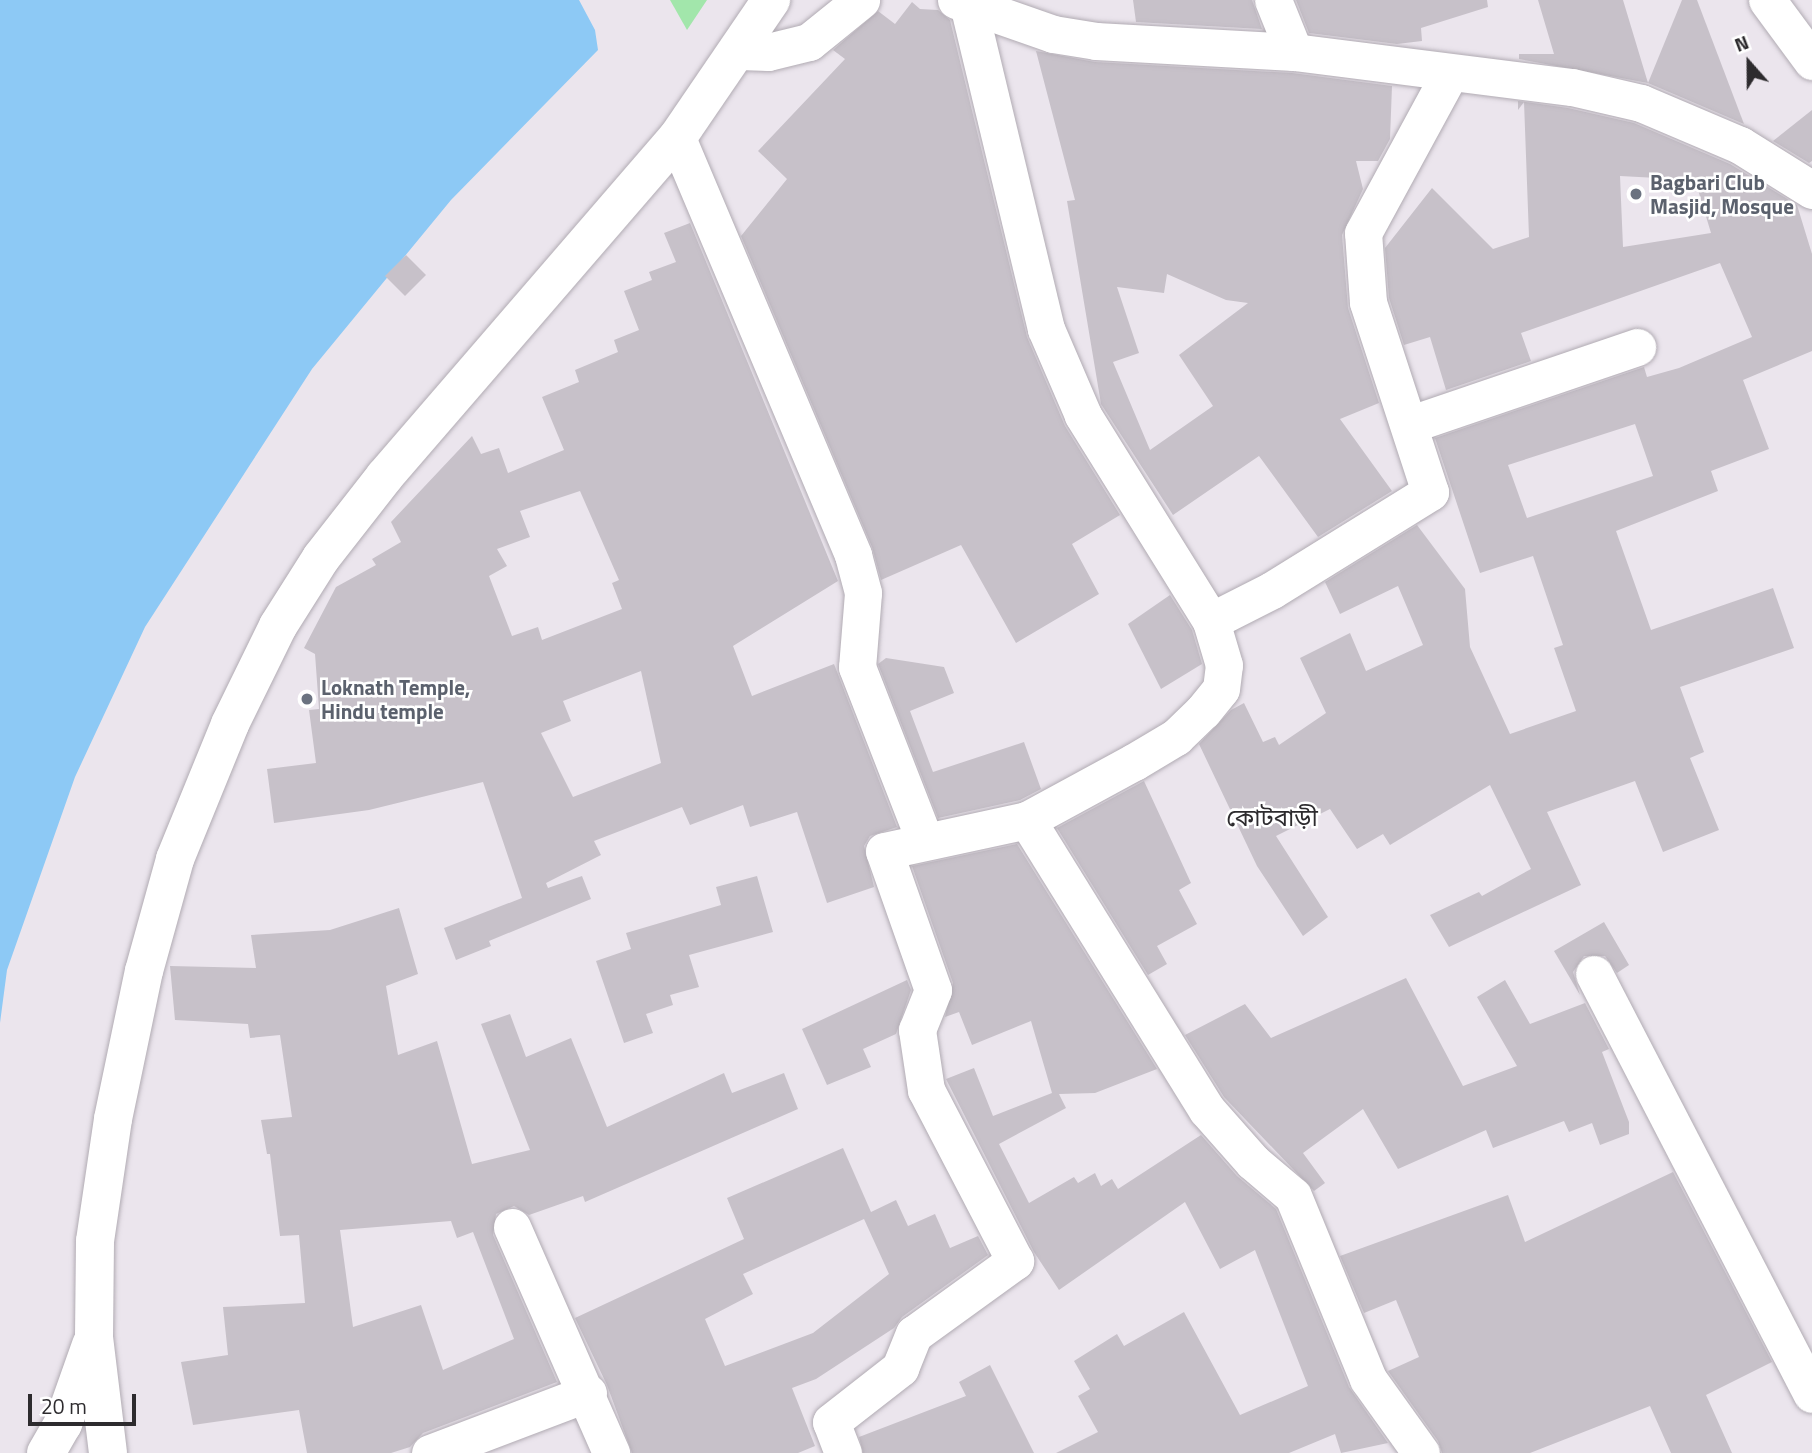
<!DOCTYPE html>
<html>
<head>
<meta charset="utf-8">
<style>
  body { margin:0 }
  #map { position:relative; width:1812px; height:1453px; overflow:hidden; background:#ebe5ed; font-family:"Titillium Web","Noto Sans Bengali",sans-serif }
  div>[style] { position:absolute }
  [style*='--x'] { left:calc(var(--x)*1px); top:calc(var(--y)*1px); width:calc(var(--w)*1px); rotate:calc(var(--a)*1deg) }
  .green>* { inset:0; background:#a2e6ab }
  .water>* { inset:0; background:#8dc9f5 }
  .building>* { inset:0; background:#c7c1c9 }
  .roads { filter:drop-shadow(0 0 2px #b1abb3) drop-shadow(0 0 2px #b1abb3) }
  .minor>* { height:37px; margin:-18.5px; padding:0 18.5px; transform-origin:18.5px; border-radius:18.5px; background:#fff }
  .highway>* { height:38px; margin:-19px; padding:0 19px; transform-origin:19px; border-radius:19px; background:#fff }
  .dots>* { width:19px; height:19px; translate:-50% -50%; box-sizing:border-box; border:4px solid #fff; border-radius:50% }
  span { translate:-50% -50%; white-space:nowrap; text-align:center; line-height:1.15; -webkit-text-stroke:5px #fff; paint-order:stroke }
  .worship-label { font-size:21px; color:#5b616d; font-weight:700 }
  .left { translate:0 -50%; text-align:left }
  .quarter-label { font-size:24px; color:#2d2b2e }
  .north { position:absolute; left:1714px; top:28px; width:70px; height:70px; -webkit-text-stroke:5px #fff; paint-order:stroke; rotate:339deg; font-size:19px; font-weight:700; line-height:28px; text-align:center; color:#2d2b2e }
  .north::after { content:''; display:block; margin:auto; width:24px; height:32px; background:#2d2b2e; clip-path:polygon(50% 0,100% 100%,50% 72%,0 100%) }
  .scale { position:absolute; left:28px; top:1394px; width:108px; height:32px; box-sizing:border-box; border:4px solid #2d2b2e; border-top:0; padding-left:9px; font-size:21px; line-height:24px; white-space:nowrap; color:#2d2b2e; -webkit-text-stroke:5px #fff; paint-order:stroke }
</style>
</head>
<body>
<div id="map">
  <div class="green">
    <div style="clip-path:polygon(670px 0,707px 0,687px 30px)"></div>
  </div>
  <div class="water">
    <div style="clip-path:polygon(0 0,579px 0,595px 30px,598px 50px,451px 200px,312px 369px,145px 627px,75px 777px,7px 970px,0 1023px)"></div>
  </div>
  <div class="building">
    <div style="clip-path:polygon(1133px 0,1252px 0,1262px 29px,1136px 22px)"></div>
    <div style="clip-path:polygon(1296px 0,1487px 0,1488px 7px,1421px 28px,1422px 41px,1397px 44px,1309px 33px)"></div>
    <div style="clip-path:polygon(1538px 0,1623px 0,1648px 83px,1519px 59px,1519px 54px,1554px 54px)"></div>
    <div style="clip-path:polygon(1682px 0,1697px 0,1744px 124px,1648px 83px)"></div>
    <div style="clip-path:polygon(912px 2px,920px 9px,938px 10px,950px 20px,1027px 337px,1065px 426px,1120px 515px,1072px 544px,1099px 594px,1016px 643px,961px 545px,881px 580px,872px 547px,741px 236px,787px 179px,758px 151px,845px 59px,833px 50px,878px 11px,895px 24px)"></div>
    <div style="clip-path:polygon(evenodd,1036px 51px,1095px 62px,1292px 73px,1392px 86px,1390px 139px,1378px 161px,1356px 161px,1363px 189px,1342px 235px,1348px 308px,1379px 403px,1340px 419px,1392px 491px,1318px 537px,1259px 456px,1173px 515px,1101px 404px,1067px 201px,1075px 200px,1036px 51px,1167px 274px,1226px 300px,1248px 303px,1179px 355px,1213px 406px,1150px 450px,1113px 362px,1139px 353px,1117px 287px,1164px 293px,1167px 274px)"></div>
    <div style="clip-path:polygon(evenodd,1518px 101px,1568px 108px,1634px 123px,1730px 164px,1797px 205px,1812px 254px,1812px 351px,1743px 380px,1769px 449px,1711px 471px,1718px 491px,1616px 531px,1651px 630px,1773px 588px,1794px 648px,1680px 687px,1704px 752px,1690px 758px,1719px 830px,1663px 852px,1635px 781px,1547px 812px,1581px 885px,1449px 947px,1430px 915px,1479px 892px,1482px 896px,1531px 869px,1490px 785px,1390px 845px,1383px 834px,1357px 849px,1330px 809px,1276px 836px,1328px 917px,1303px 936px,1257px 866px,1199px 744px,1231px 710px,1244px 703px,1263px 742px,1275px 737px,1279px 745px,1326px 713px,1300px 658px,1350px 633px,1366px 671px,1423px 645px,1398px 586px,1340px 614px,1325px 582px,1417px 525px,1465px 589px,1470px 647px,1510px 734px,1576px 711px,1554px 648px,1563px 645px,1533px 556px,1480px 573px,1435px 438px,1644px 367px,1647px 377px,1679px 368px,1752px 337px,1720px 263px,1521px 333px,1531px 361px,1446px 390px,1430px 337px,1404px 345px,1389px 298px,1385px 248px,1432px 188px,1493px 249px,1529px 237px,1524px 102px,1518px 110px,1518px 101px,1620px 176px,1695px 180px,1711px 233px,1623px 247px,1620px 176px,1518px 101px,1635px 424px,1653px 476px,1527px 518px,1508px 465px,1635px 424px)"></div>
    <div style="clip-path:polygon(1812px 110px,1812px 161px,1809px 163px,1773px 141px)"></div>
    <div style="clip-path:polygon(evenodd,690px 223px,838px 581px,733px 646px,752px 696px,834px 664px,897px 827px,870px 836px,864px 846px,874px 887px,827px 903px,797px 812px,750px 827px,743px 805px,690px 825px,682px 807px,594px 841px,601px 855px,546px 883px,548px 888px,582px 876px,591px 899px,489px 941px,491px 946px,456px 960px,444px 928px,522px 898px,483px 782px,369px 810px,274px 823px,267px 769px,316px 763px,309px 710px,319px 709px,315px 654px,304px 648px,336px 587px,376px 565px,372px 559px,401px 542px,391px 522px,472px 436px,481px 454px,499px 448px,508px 473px,564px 450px,542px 397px,579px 382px,575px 370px,618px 352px,614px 340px,639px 330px,624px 291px,652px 280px,649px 272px,676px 262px,664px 233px,690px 223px,580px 491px,619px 580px,612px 583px,622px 609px,542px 640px,538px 627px,512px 636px,489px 576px,507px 566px,497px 549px,530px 537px,520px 511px,580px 491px,690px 223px,641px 671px,661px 763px,573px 797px,541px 733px,571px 721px,563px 701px,641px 671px)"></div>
    <div style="clip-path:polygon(406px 255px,426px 275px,405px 296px,385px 276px)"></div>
    <div style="clip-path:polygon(1170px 595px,1192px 630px,1202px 664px,1161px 689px,1128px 624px)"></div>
    <div style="clip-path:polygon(886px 658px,944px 667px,954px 693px,910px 711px,933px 772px,1024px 742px,1041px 789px,1020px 800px,938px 818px,878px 664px)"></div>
    <div style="clip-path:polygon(1144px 781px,1191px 883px,1179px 890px,1197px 924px,1157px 946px,1167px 964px,1148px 975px,1057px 828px)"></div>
    <div style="clip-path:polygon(1017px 844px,1157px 1069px,1095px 1093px,1059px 1094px,1066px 1108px,999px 1144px,1029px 1203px,1074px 1177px,1078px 1183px,1095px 1173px,1101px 1186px,1112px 1179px,1118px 1189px,1201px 1135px,1237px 1176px,1276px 1209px,1349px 1387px,1388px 1443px,1341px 1453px,1335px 1434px,1289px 1453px,1056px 1453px,1098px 1432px,1078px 1396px,1090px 1389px,1074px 1361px,1117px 1334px,1124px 1346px,1184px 1312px,1240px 1415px,1308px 1386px,1255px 1250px,1220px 1269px,1185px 1202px,1059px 1290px,1034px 1252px,946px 1079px,974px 1068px,993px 1116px,1052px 1093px,1031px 1021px,972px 1045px,959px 1012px,945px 1017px,953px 983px,912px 866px)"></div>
    <div style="clip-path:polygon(757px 876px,773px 932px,689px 955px,699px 987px,670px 995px,673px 1005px,646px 1014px,653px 1033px,624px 1043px,596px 961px,631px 949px,626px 933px,721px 905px,716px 887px)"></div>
    <div style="clip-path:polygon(evenodd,399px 908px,418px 974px,386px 986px,398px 1055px,437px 1041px,472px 1164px,530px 1150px,481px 1024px,510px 1014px,526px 1057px,571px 1038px,607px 1127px,724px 1073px,732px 1093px,784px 1073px,798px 1109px,585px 1202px,583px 1196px,529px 1215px,514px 1206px,496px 1214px,493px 1235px,557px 1382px,423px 1433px,410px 1447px,391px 1453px,307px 1453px,299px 1410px,193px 1425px,181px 1362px,228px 1355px,223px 1307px,305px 1303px,299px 1235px,280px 1236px,270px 1154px,267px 1154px,261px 1120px,292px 1117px,280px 1035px,250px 1038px,248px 1024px,175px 1020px,170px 966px,256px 968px,251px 935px,330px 930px,399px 908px,451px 1221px,457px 1238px,473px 1232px,514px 1339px,443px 1370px,421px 1305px,353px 1327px,340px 1230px,451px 1221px)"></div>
    <div style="clip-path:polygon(1604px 922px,1629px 965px,1617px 973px,1605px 956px,1584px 956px,1573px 972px,1580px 995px,1554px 951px)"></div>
    <div style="clip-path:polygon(1406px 978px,1463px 1086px,1517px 1066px,1477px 997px,1505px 980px,1530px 1024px,1585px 1003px,1609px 1049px,1602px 1052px,1629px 1122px,1629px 1134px,1600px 1145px,1592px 1123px,1569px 1132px,1564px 1121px,1493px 1148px,1486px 1130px,1398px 1169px,1363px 1109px,1303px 1153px,1325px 1183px,1314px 1191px,1224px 1097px,1185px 1035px,1245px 1004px,1271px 1038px)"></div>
    <div style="clip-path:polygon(907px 980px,911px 990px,896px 1034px,863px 1049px,871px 1067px,827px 1085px,802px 1029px)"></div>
    <div style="clip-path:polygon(evenodd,843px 1148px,871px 1212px,896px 1200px,908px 1226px,935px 1214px,950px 1248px,978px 1236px,988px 1255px,902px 1317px,894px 1328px,816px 1379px,792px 1388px,815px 1446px,798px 1453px,632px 1453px,607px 1385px,575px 1318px,744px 1239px,727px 1198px,843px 1148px,864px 1219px,889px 1274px,813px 1333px,725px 1366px,705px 1319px,753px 1294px,743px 1274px,864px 1219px)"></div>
    <div style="clip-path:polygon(1673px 1172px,1772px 1362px,1706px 1395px,1732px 1453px,1671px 1453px,1650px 1406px,1530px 1453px,1442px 1453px,1438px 1441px,1388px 1371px,1419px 1357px,1396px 1300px,1364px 1313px,1340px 1256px,1508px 1195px,1525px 1242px)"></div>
    <div style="clip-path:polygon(990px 1365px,1034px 1453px,863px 1453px,859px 1437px,966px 1396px,959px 1382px)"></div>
  </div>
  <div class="roads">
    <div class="minor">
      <div style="--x:956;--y:0;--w:103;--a:19.3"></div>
      <div style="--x:1053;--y:34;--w:44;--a:9.2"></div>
      <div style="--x:1096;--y:41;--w:198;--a:3.2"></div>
      <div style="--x:1294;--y:52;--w:280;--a:7.2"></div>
      <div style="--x:1572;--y:87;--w:71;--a:13.1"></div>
      <div style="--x:1641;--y:103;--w:108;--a:23"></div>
      <div style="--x:1740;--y:145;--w:85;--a:32"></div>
      <div style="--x:1273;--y:0;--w:56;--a:68"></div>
      <div style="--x:1767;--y:0;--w:76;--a:53.6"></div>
      <div style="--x:740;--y:51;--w:28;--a:2"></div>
      <div style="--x:768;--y:52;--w:42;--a:-13.7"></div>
      <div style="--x:809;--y:42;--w:67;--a:-38.9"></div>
      <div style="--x:677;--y:138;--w:453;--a:67.1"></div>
      <div style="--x:853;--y:555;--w:39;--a:75"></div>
      <div style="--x:863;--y:593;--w:74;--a:94.6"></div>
      <div style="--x:857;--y:667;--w:187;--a:68.7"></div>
      <div style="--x:1411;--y:424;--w:239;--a:-18.8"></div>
      <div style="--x:1211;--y:621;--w:68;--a:-26.9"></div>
      <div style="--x:1272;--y:590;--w:186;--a:-31.8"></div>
      <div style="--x:1430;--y:492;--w:200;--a:-108.1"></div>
      <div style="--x:1368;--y:302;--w:69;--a:-94.1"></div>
      <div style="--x:1363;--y:233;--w:182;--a:-61.5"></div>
      <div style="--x:1027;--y:820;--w:341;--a:58.2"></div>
      <div style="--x:1207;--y:1110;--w:69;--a:48.5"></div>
      <div style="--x:1253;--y:1162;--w:52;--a:40.4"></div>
      <div style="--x:1293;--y:1196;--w:198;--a:67.7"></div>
      <div style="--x:1368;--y:1379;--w:91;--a:54.4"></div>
      <div style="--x:1594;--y:974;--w:473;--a:62.6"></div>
      <div style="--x:512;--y:1227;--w:247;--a:66.3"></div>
      <div style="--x:430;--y:1453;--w:169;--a:-20.8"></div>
      <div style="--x:843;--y:1453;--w:33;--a:-111"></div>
      <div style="--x:831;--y:1422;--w:88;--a:-38"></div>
      <div style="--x:900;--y:1368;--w:37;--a:-68"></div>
      <div style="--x:914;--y:1334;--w:125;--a:-35.9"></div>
      <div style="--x:1015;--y:1261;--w:193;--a:-117.5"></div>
      <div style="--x:926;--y:1090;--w:61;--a:-98.5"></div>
      <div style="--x:917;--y:1030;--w:43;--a:-68.2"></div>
      <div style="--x:933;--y:990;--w:147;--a:-109.4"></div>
      <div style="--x:884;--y:851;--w:146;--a:-12.2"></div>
      <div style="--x:1027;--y:820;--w:122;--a:-28.5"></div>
      <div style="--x:1134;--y:762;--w:49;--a:-30.8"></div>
      <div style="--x:1176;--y:737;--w:37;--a:-44"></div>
      <div style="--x:1203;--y:711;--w:28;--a:-51"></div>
      <div style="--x:1221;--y:689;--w:24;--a:-83"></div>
      <div style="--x:1224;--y:665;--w:46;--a:-106.5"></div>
      <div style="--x:1211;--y:621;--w:243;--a:-121.9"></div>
      <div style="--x:1083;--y:415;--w:94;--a:-113.3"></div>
      <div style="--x:1046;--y:329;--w:334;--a:-103.5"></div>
    </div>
    <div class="highway">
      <div style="--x:46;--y:1453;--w:34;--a:-60"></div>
      <div style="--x:63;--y:1424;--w:84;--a:-70.5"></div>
      <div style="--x:108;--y:1453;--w:117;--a:-96.9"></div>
      <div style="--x:94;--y:1337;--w:96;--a:-89.4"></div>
      <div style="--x:95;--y:1241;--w:123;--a:-81.6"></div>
      <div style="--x:113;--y:1119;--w:151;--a:-78.2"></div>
      <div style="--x:144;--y:971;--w:116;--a:-74.5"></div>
      <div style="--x:175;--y:859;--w:146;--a:-67.8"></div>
      <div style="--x:230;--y:724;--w:109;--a:-63.9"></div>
      <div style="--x:278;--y:626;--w:80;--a:-57.7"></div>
      <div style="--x:321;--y:558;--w:104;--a:-52"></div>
      <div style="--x:385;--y:476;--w:447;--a:-49.2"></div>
      <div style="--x:677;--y:138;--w:167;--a:-55.7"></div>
    </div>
  </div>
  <div class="dots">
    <div style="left:1636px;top:194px;background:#6b7280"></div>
    <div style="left:307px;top:699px;background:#6b7280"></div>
  </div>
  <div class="worship-label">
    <span class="left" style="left:1650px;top:194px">Bagbari Club<br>Masjid, Mosque</span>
    <span class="left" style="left:321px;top:699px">Loknath Temple,<br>Hindu temple</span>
  </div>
  <div class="quarter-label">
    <span style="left:1272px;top:818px">কোটবাড়ী</span>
  </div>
  <div class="north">N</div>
  <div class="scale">20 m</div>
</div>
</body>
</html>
